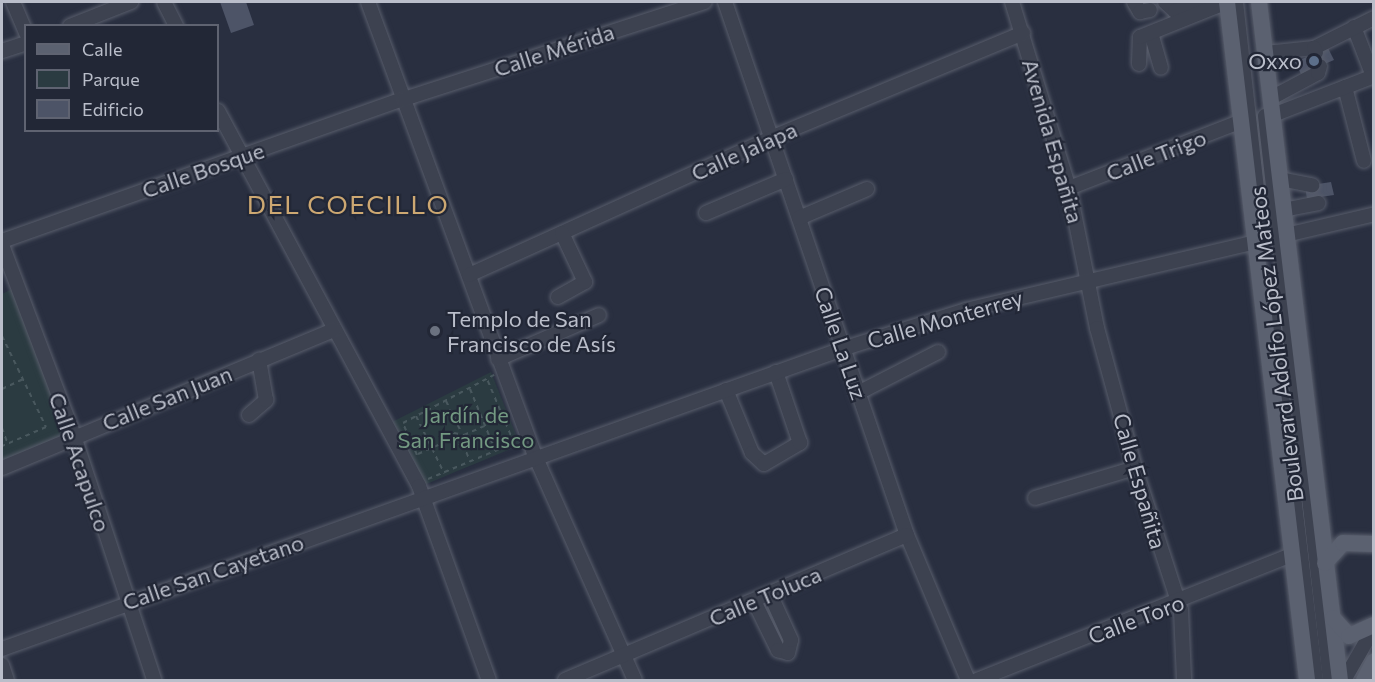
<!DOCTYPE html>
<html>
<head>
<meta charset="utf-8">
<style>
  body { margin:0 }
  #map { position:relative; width:1375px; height:682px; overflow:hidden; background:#292f40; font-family:Commissioner,sans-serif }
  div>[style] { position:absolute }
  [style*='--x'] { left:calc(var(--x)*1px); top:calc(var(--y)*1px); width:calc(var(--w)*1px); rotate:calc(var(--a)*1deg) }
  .green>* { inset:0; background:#2b3b41 }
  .building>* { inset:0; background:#4d5467 }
  .path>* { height:2px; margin-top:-1px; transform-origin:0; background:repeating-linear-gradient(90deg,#49585e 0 4.5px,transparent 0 9px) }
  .roads { filter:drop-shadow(0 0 2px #585d6b) drop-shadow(0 0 2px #585d6b) }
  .minor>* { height:14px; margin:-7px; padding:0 7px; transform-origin:7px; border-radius:7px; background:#3d4250 }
  .major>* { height:16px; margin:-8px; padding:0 8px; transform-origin:8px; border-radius:8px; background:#5b6170 }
  .dots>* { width:16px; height:16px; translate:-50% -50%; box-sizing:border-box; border:3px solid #222736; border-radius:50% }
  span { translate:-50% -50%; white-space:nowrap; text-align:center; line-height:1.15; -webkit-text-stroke:4.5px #222736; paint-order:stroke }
  .street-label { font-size:22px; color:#babeca }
  .poi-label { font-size:22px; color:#babeca }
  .right { translate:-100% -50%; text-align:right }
  .left { translate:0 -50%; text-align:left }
  .park-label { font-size:22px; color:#739982 }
  .quarter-label { font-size:26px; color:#cda872; letter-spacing:1.5px }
  .frame { position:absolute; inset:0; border:3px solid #babeca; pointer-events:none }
  .legend { position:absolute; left:24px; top:24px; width:195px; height:108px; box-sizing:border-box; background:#222736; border:2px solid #5f6371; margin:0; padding:8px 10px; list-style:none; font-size:18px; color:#babeca }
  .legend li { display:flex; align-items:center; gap:12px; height:30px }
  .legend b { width:30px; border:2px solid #5f6371 }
</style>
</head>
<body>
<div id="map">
  <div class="green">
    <div style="clip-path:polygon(16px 287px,72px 437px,2px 467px,2px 294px)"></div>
    <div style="clip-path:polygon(491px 372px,520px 445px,424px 485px,392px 422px)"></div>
  </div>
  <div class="building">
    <div style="clip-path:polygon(220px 2px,246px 2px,254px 25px,231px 33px)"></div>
    <div style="clip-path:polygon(1328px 48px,1334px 60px,1301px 74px,1295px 62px)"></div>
    <div style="clip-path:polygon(1331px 182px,1334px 195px,1307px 199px,1305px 186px)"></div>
  </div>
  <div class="path">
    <div style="--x:2;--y:336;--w:101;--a:64.2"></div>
    <div style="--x:46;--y:427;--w:48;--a:156.6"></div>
    <div style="--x:2;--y:389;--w:23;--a:-25"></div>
    <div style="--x:470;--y:389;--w:66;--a:67.7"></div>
    <div style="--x:446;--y:401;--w:34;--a:64"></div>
    <div style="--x:416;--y:416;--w:64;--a:63.8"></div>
    <div style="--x:2;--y:428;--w:15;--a:70"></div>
    <div style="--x:464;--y:435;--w:9;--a:96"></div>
    <div style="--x:463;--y:444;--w:11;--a:-175"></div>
    <div style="--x:452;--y:443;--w:10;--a:-79"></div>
    <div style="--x:454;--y:433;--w:10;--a:11"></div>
    <div style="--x:464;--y:435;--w:22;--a:-24"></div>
    <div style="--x:463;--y:444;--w:18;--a:68"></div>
    <div style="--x:418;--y:454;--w:36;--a:-24"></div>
    <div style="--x:417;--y:455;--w:35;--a:-114"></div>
    <div style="--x:403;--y:423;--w:103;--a:-27.8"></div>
    <div style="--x:428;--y:479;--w:93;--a:-22.7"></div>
    <div style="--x:514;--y:443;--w:69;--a:-112.9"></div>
  </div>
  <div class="roads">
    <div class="minor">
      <div style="--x:13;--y:2;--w:34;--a:67"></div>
      <div style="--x:164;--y:2;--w:27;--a:63"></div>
      <div style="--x:368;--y:2;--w:486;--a:69.8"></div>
      <div style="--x:536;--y:458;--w:243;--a:66"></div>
      <div style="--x:725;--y:2;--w:563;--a:71.15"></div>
      <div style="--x:907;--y:535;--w:157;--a:67.2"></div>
      <div style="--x:1012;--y:2;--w:195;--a:73"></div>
      <div style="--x:1069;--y:188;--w:143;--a:78.7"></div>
      <div style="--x:1097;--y:328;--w:145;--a:74.8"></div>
      <div style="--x:1135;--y:468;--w:149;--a:72.1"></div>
      <div style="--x:1181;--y:610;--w:70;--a:87.5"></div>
      <div style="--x:1134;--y:2;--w:12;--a:59"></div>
      <div style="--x:1140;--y:12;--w:10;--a:-11"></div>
      <div style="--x:1165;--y:2;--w:13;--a:42"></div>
      <div style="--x:1175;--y:11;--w:28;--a:-18"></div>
      <div style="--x:1236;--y:2;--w:198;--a:83.6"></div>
      <div style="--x:70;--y:26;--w:66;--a:-21.5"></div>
      <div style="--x:1354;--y:27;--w:53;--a:68.8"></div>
      <div style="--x:1151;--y:33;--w:36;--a:74"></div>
      <div style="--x:1314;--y:48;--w:67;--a:-26.6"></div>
      <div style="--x:2;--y:51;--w:25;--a:-18"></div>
      <div style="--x:1266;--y:53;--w:48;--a:-5.9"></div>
      <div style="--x:1314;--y:48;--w:5;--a:68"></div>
      <div style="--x:1139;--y:64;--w:27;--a:-88"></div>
      <div style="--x:1140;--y:37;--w:94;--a:-21.9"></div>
      <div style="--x:1345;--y:87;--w:76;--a:75.6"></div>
      <div style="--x:1271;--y:98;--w:53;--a:-28"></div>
      <div style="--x:1318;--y:73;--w:7;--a:-74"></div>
      <div style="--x:218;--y:111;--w:425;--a:61.8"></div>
      <div style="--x:419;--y:486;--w:206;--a:70.2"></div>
      <div style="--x:1273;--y:115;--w:108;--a:-21.1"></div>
      <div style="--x:1265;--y:116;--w:568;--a:83.43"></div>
      <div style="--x:1280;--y:179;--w:33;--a:11"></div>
      <div style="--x:1069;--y:188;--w:186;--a:-21.2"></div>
      <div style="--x:1283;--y:210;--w:36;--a:-11"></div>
      <div style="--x:706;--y:213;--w:87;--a:-23"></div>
      <div style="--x:799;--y:218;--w:74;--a:-23.1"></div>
      <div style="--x:2;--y:241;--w:426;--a:-19.5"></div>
      <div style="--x:404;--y:99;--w:316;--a:-17.9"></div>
      <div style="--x:2;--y:245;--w:204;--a:69.3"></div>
      <div style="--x:74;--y:436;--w:257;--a:71.8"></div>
      <div style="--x:469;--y:275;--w:334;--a:-24.4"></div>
      <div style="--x:773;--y:137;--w:271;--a:-22.6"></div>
      <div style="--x:1269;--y:286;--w:397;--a:83.2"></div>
      <div style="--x:558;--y:297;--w:31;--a:-29"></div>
      <div style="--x:585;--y:282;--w:54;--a:-115.1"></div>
      <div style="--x:498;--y:359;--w:110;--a:-23.5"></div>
      <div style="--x:726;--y:390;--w:68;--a:67.6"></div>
      <div style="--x:752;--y:453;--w:16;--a:43"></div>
      <div style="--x:764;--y:464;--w:42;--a:-30.3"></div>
      <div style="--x:800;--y:443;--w:75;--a:-108.7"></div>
      <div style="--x:858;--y:393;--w:90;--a:-27.1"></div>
      <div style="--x:249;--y:415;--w:23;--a:-41"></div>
      <div style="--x:266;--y:400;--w:41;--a:-99.9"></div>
      <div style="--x:2;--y:468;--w:360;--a:-22.6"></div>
      <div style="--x:1035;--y:498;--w:104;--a:-16.7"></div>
      <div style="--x:754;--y:601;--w:55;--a:63.9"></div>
      <div style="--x:778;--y:650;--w:10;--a:17"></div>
      <div style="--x:788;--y:653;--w:13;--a:-77"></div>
      <div style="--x:791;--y:640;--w:51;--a:-114.5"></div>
      <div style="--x:2;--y:649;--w:892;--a:-19.65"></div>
      <div style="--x:842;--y:349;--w:130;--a:-17.5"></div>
      <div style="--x:966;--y:310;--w:419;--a:-13.2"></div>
      <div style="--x:2;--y:665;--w:16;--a:72"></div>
      <div style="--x:565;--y:680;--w:371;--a:-23"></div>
      <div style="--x:977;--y:680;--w:341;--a:-21.7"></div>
      <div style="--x:1344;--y:680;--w:60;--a:-60"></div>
    </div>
    <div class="major">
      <div style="--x:1227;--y:2;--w:683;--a:83.27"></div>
      <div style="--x:1259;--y:2;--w:683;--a:83.19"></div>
      <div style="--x:1325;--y:563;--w:27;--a:-48"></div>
      <div style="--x:1343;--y:543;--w:31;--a:2"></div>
      <div style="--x:1333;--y:618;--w:24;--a:48"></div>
      <div style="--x:1349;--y:636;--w:27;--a:-24"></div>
      <div style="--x:1364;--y:680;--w:21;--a:-62"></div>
    </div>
  </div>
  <div class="dots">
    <div style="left:1314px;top:61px;background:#5c6f8a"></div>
    <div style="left:435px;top:331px;background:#6b7280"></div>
  </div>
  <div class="street-label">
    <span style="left:554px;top:50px;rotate:-18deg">Calle Mérida</span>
    <span style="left:1053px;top:141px;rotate:74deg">Avenida Españita</span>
    <span style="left:744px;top:151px;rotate:-24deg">Calle Jalapa</span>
    <span style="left:1156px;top:155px;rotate:-21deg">Calle Trigo</span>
    <span style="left:203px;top:170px;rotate:-19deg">Calle Bosque</span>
    <span style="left:945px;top:319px;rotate:-16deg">Calle Monterrey</span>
    <span style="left:841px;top:343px;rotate:71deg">Calle La Luz</span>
    <span style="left:1276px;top:344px;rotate:-97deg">Boulevard Adolfo López Mateos</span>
    <span style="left:167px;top:398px;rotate:-22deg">Calle San Juan</span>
    <span style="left:80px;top:462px;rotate:71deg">Calle Acapulco</span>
    <span style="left:1140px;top:481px;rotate:74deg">Calle Españita</span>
    <span style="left:213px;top:572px;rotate:-19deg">Calle San Cayetano</span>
    <span style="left:765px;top:596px;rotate:-23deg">Calle Toluca</span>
    <span style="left:1136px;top:619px;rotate:-21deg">Calle Toro</span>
  </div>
  <div class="poi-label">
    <span class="right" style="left:1302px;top:61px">Oxxo</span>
    <span class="left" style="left:447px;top:331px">Templo de San<br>Francisco de Asís</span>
  </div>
  <div class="park-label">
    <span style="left:466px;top:427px">Jardín de<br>San Francisco</span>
  </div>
  <div class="quarter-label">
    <span style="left:348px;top:204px">DEL COECILLO</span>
  </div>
  <div class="frame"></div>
  <ul class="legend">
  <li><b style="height:8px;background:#5b6170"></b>Calle</li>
  <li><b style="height:16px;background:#2b3b41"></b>Parque</li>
  <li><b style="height:16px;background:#4d5467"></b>Edificio</li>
  </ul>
</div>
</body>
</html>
